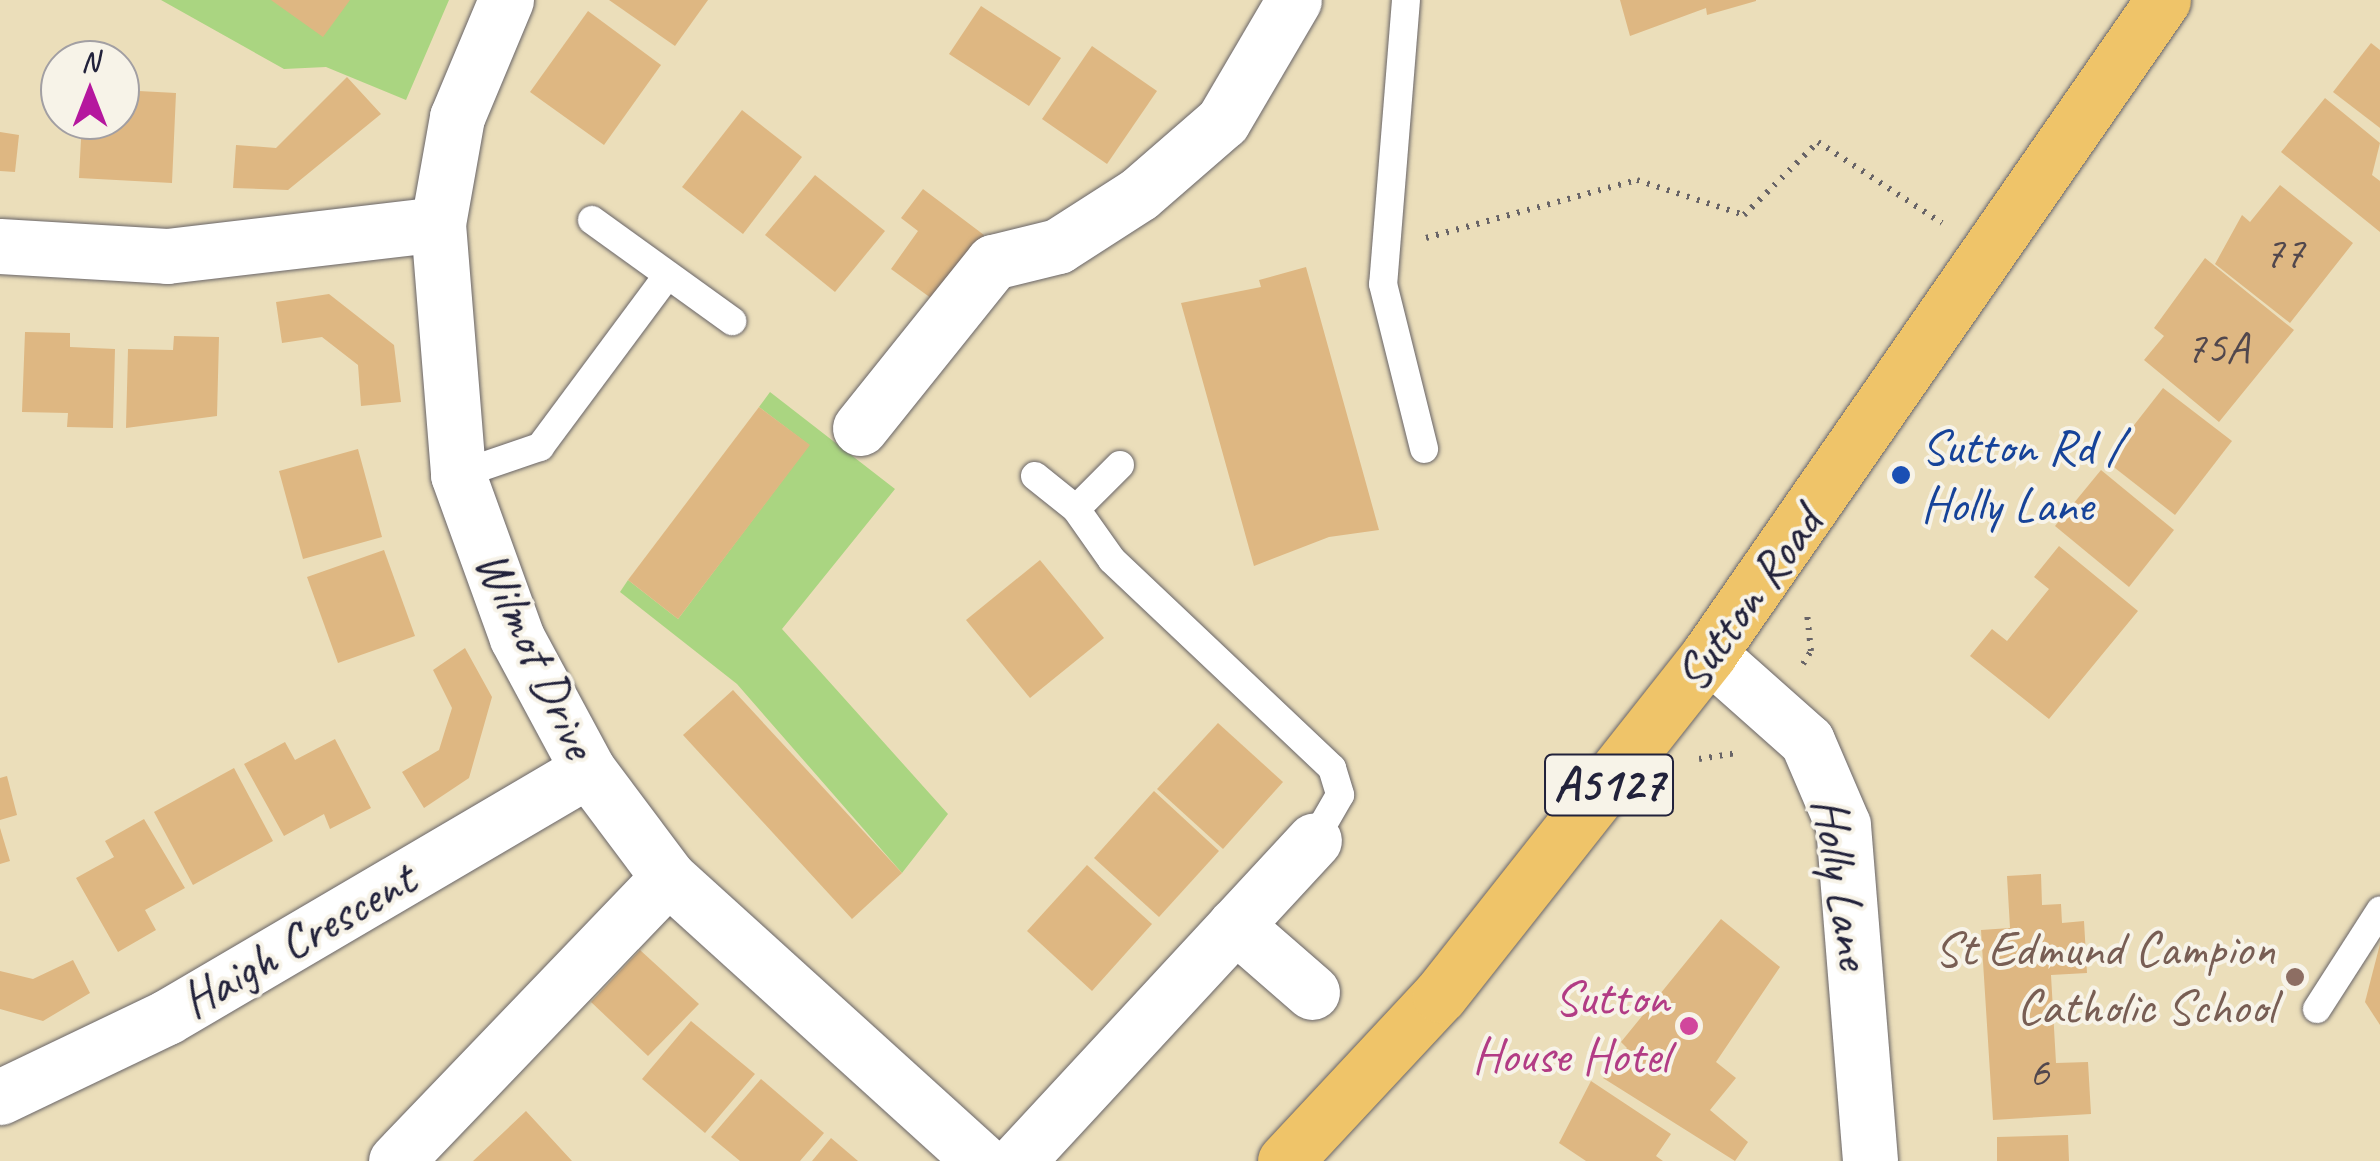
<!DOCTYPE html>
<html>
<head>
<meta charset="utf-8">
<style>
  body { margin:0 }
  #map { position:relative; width:2380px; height:1161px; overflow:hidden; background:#ebdeba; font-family:Caveat,sans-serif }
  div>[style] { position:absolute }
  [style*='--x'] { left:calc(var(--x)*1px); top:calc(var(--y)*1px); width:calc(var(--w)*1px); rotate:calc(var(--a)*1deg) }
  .green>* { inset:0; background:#aad581 }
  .building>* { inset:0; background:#deb782 }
  .path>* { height:6px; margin-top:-3px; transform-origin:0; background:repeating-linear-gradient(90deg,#686467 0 2.5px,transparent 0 10.5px) }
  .roads { filter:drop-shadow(0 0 2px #686467) drop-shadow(0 0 2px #686467) }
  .service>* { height:28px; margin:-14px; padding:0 14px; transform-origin:14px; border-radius:14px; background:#fff }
  .minor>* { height:55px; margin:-27.5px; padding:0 27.5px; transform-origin:27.5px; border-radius:27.5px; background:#fff }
  .primary>* { height:55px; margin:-27.5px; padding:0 27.5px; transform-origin:27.5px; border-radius:27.5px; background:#efc469 }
  .dots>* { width:28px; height:28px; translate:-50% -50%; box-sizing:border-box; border:5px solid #f7f3e8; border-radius:50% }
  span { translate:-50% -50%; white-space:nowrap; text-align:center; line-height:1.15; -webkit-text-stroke:8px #f7f3e8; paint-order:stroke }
  .number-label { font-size:45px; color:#51474d }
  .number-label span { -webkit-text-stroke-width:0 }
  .shield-label span { padding:2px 8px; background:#f7f3e8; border:2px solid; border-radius:8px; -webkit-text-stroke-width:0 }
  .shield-label { font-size:48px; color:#22223b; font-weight:700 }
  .transit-label { font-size:50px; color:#164399 }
  .left { translate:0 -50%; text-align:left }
  .street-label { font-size:50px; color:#22223b }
  .education-label { font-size:50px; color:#785e54 }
  .right { translate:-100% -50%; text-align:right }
  .hotel-label { font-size:50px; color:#b23c85 }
  .north { position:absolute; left:40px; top:40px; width:100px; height:100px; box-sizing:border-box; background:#f7f3e8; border:2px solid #a29fa3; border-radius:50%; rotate:0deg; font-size:28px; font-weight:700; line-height:40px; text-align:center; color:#22223b }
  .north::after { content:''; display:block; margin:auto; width:35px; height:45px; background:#b5179e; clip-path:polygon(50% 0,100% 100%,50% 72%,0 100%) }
</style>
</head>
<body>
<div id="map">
  <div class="green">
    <div style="clip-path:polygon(161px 0,449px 0,406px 100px,326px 67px,284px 69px)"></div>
    <div style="clip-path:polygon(770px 392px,895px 489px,782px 629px,948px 814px,902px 873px,737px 684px,620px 592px,628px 580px,678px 619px,809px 445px,759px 407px)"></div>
  </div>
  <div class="building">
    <div style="clip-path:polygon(271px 0,350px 0,323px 37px)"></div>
    <div style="clip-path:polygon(609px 0,708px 0,675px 46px)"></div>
    <div style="clip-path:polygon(1620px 0,1756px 0,1756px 1px,1707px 15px,1706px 8px,1630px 36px)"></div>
    <div style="clip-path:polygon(981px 6px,1061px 58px,1029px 106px,949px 54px)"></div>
    <div style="clip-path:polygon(588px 11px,661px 65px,604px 145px,530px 92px)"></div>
    <div style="clip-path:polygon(2371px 43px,2380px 50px,2380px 128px,2333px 92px)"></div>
    <div style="clip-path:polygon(1092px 46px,1157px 91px,1107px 164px,1042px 119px)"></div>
    <div style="clip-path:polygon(347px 77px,381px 114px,288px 190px,233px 188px,236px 145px,276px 148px)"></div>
    <div style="clip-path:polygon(120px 90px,176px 93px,172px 183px,79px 178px,82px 120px,120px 120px)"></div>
    <div style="clip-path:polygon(2325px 98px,2380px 143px,2372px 175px,2380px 181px,2380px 232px,2281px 152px)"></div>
    <div style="clip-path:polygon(742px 110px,802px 157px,743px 234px,682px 187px)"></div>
    <div style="clip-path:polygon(0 132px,19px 135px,15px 172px,0 171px)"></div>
    <div style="clip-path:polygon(815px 175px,885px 231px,835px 292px,765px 235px)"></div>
    <div style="clip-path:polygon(2280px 185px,2353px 243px,2290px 323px,2215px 264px,2242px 215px,2250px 222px)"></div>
    <div style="clip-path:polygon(923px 189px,984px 235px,935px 301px,891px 269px,918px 231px,901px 218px)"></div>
    <div style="clip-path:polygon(2205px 258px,2294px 330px,2219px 422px,2144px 360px,2164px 336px,2154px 328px)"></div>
    <div style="clip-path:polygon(1306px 267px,1379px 530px,1329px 537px,1254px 566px,1181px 303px,1261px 287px,1259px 280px)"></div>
    <div style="clip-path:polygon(329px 294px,394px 345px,401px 402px,361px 406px,358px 365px,322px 337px,282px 343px,276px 302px)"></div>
    <div style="clip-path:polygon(25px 332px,70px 333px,70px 347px,115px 349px,113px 428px,67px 427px,68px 413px,22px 412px)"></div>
    <div style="clip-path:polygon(174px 336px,219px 337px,217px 416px,126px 428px,128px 349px,173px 350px)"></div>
    <div style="clip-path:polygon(2163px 388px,2232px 441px,2175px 515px,2106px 461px)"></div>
    <div style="clip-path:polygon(759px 407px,810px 445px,678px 619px,628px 580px)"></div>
    <div style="clip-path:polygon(358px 449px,382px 537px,303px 559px,279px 471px)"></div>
    <div style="clip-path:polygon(2101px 470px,2174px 530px,2129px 587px,2055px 526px)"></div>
    <div style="clip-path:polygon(2059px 546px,2138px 611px,2049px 719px,1970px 656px,1992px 629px,2007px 641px,2049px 589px,2034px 577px)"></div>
    <div style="clip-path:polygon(384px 550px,415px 636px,338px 663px,307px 577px)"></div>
    <div style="clip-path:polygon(1040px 560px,1104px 638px,1030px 698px,966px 620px)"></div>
    <div style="clip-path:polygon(465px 648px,492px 697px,469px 778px,424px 808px,402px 772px,439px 750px,452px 708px,433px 670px)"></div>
    <div style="clip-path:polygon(733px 690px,902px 873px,852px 919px,683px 735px)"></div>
    <div style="clip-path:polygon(1218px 723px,1283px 782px,1223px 849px,1157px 789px)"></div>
    <div style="clip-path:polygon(335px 739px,371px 808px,330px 829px,324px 814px,284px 836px,244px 764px,285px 742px,295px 760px)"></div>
    <div style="clip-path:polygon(234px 768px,273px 841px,193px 885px,154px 812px)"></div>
    <div style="clip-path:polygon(7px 776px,17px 815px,0 820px,0 778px)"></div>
    <div style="clip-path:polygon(1154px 791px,1219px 851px,1159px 917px,1094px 858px)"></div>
    <div style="clip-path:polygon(144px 819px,185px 888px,145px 910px,156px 930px,118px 952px,76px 878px,114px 857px,105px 841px)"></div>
    <div style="clip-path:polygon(0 828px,10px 861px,0 864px)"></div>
    <div style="clip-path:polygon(1087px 865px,1152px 924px,1092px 991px,1027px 931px)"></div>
    <div style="clip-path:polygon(2041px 874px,2042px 905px,2061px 904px,2062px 923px,2084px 921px,2087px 973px,2051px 975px,2056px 1063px,2088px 1062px,2091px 1114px,1993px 1120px,1981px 930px,2010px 928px,2007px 876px)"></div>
    <div style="clip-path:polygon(1721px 919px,1780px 967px,1716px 1062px,1736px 1078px,1710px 1110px,1748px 1142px,1735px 1161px,1603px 1078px,1627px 1048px,1621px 1042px)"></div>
    <div style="clip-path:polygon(2380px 944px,2380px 1025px,2365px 1002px)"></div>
    <div style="clip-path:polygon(640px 950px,699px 1004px,648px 1056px,591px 1002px)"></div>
    <div style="clip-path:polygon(73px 960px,90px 993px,43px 1021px,0 1009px,0 971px,33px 979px)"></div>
    <div style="clip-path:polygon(691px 1021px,755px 1074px,705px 1133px,642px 1079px)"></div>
    <div style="clip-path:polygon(761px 1079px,824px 1133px,800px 1161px,740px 1161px,711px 1137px)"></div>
    <div style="clip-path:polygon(1591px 1081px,1671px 1134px,1656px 1156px,1663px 1161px,1586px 1161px,1559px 1143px)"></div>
    <div style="clip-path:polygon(526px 1111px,572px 1161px,473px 1161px,489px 1146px)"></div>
    <div style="clip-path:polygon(2068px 1135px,2069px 1161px,1997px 1161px,1997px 1137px)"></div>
    <div style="clip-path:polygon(831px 1138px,858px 1161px,812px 1161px)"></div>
  </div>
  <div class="path">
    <div style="--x:1426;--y:238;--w:219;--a:-15.4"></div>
    <div style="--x:1637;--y:180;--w:113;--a:18.1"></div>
    <div style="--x:1744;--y:215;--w:104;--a:-44.6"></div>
    <div style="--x:1818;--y:142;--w:148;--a:33.2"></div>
    <div style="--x:1803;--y:664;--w:15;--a:-58"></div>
    <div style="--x:1811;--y:651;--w:36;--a:-96"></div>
    <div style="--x:1699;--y:759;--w:36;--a:-9"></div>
  </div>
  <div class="roads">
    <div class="service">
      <div style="--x:1406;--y:0;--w:285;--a:94.6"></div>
      <div style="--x:1383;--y:284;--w:170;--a:76"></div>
      <div style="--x:592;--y:220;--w:173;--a:35.8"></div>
      <div style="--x:1120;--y:465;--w:62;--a:135"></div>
      <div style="--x:1076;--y:509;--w:62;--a:54.8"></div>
      <div style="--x:1112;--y:560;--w:303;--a:43.4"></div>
      <div style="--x:1332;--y:768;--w:28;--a:73"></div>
      <div style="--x:1340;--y:795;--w:52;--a:120"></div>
      <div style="--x:458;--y:475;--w:87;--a:-18.9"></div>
      <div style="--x:540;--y:447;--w:213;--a:-53.4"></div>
      <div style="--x:1035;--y:476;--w:53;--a:38.8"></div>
      <div style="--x:2317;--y:1009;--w:117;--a:-57.3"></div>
    </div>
    <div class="minor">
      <div style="--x:506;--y:0;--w:127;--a:112.7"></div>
      <div style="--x:457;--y:117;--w:109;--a:100.1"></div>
      <div style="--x:438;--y:224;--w:252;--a:85.4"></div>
      <div style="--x:458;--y:475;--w:173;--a:70.1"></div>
      <div style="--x:517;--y:638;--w:150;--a:61.7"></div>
      <div style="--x:588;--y:770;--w:134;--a:53.2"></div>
      <div style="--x:668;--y:877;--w:423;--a:42.2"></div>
      <div style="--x:0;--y:246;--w:167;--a:3.4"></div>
      <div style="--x:167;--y:256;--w:273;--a:-6.7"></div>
      <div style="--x:860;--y:428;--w:213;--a:-51.3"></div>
      <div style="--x:993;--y:262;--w:67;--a:-13.8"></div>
      <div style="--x:1058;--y:246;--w:96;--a:-32.7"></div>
      <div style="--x:1139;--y:194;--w:111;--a:-41"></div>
      <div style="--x:1223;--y:121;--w:140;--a:-59.6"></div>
      <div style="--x:1709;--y:654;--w:131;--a:41.6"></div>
      <div style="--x:1807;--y:741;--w:91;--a:66.8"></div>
      <div style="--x:1843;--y:825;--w:337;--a:85.4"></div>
      <div style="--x:1235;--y:925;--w:102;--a:41"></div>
      <div style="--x:0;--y:1097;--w:185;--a:-25.6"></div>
      <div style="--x:167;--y:1017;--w:488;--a:-30.4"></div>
      <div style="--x:396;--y:1161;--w:393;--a:-46.2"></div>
      <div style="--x:1017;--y:1161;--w:437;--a:-47.2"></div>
    </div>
    <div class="primary">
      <div style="--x:1285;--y:1161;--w:227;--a:-47"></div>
      <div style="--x:1440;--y:995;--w:434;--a:-51.7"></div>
      <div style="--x:1709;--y:654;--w:796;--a:-55.23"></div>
    </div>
  </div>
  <div class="dots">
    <div style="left:1901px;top:475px;background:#1a4fb4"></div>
    <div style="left:2295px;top:977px;background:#8d6e63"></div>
    <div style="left:1689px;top:1026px;background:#d1479c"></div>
  </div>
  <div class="number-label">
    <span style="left:2284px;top:253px">77</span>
    <span style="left:2217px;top:348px">75A</span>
    <span style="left:2039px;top:1072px">6</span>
  </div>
  <div class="shield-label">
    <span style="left:1609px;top:785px">A5127</span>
  </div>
  <div class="transit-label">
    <span class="left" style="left:1921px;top:475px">Sutton Rd /<br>Holly Lane</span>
  </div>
  <div class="street-label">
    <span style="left:1748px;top:599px;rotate:-54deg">Sutton Road</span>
    <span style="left:536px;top:654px;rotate:65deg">Wilmot Drive</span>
    <span style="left:1842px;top:883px;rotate:81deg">Holly Lane</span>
    <span style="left:298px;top:940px;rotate:-30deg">Haigh Crescent</span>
  </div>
  <div class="education-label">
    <span class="right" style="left:2275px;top:977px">St Edmund Campion<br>Catholic School</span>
  </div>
  <div class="hotel-label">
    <span class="right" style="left:1669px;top:1026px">Sutton<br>House Hotel</span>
  </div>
  <div class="north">N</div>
</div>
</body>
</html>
